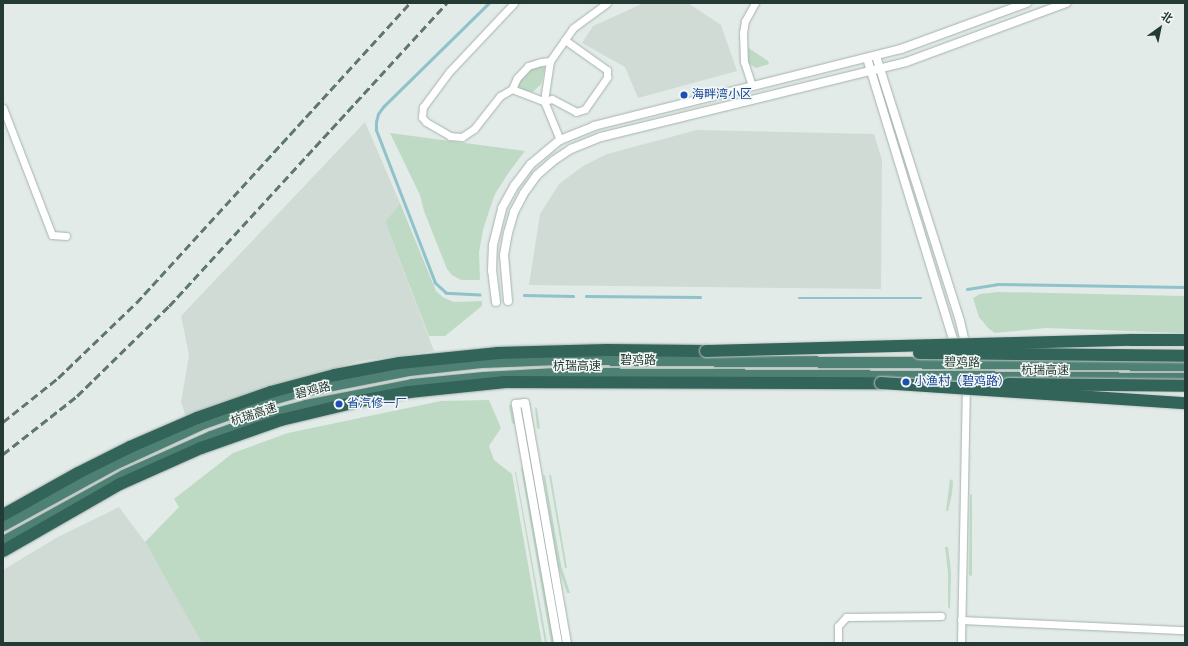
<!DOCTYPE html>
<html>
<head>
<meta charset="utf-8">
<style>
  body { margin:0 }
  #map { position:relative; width:1188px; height:646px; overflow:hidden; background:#e2ebe7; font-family:"Fira Sans Condensed","Noto Sans SC",sans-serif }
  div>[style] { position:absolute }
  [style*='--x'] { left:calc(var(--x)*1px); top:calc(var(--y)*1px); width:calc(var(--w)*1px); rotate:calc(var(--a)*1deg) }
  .built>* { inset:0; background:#d1dbd6 }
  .green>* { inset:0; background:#bedac5 }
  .stream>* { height:2.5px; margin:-1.25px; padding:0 1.25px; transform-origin:1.25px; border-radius:1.25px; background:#90c2cb }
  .roads { filter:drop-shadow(0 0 1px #a5b2ae) drop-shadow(0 0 1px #a5b2ae) }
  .minor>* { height:7px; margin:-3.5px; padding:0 3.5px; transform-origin:3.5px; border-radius:3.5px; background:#fff }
  .tertiary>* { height:8px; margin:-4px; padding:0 4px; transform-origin:4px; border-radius:4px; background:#fff }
  .trunk>* { height:11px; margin:-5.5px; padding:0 5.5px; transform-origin:5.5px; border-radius:5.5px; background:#4f8074 }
  .motorway>* { height:12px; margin:-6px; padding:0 6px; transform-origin:6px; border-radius:6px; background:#336459 }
  .rail>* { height:2.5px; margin-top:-1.25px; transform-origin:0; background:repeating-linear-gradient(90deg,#5f766f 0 8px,transparent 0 12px) }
  .bridges { filter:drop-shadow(0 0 1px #c2c8c6) drop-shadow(0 0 1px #c2c8c6) }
  .motorway-bridge>* { height:12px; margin:-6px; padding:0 6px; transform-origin:6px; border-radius:6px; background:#336459 }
  .dots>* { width:11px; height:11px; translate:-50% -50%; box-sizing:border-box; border:2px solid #f3f8f5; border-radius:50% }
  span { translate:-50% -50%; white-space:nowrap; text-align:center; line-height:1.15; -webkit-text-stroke:3px #f3f8f5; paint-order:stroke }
  .transit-label { font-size:12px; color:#164399 }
  .left { translate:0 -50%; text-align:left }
  .street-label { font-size:12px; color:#243a34 }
  .frame { position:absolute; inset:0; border:4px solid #243a34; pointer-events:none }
  .north { position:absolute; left:1140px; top:8px; width:40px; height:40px; -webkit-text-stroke:3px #f3f8f5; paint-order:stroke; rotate:33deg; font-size:11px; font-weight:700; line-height:16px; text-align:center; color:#243a34 }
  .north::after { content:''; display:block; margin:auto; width:14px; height:18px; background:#243a34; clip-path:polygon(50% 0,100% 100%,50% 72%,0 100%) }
</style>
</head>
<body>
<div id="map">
  <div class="built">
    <div style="clip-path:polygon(644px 3px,688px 3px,721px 25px,737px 71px,638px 98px,625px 67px,582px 43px,593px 26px)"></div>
    <div style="clip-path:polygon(365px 122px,400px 203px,385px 222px,434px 351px,361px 361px,279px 384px,186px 417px,181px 402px,189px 355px,181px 316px)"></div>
    <div style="clip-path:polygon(697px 130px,874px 134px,882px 160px,881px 289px,529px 285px,540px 214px,559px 184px,583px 166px,607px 154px)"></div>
    <div style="clip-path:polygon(119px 507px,145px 542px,202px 642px,3px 643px,3px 570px,56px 538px)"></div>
  </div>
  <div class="green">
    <div style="clip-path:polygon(747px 47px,768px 61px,769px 64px,756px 68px,748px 63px,746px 48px)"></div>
    <div style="clip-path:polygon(539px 65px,545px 68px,541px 84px,533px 92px,523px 90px,518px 86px,518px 81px,527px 70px)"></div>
    <div style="clip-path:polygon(390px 133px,525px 151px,509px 172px,495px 194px,490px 208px,483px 230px,479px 252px,480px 280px,461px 280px,452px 275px,447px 269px,424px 211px,420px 195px)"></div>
    <div style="clip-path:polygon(400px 203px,436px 291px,444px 298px,454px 302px,482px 301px,482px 306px,445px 336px,429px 336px,385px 222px)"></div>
    <div style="clip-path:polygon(999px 292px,1185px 296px,1185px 333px,1046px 328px,995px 333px,989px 329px,979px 317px,973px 298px,980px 294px)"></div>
    <div style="clip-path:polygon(489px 400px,501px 428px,489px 446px,494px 460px,512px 474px,542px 643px,202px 643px,145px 542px,179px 507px,174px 499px,233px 453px,288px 433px,441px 401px)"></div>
    <div style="clip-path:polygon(511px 404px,515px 423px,514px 424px,512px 423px,509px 406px)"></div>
    <div style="clip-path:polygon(535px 407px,537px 408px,540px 429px,537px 428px)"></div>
    <div style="clip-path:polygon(521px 468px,523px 469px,554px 643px,551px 643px)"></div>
    <div style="clip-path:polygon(515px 472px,516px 472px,547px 643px,545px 643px)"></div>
    <div style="clip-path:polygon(543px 475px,545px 476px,561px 565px,570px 593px,567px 593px,558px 566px)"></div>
    <div style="clip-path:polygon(549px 475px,551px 475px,567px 568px,565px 568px)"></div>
    <div style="clip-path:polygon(950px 479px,953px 481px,952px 494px,948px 511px,946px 511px)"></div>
    <div style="clip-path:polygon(972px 494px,972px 575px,971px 576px,969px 575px,970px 495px)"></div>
    <div style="clip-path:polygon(945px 547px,948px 547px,951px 572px,950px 609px,948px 607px,948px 573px)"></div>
  </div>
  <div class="stream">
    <div style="--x:967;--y:289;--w:30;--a:-9"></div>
    <div style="--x:997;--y:284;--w:188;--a:0.9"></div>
    <div style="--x:480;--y:295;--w:34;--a:-177"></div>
    <div style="--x:446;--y:293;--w:15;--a:-138"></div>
    <div style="--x:435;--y:283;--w:164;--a:-111.1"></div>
    <div style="--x:376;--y:130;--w:8;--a:-90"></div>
    <div style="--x:376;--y:122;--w:8;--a:-76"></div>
    <div style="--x:378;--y:114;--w:9;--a:-54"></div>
    <div style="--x:383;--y:107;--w:148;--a:-44.5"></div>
    <div style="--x:524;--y:295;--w:49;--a:1.2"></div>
    <div style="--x:586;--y:296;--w:114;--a:0.5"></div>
    <div style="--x:799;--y:298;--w:122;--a:0"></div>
  </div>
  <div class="roads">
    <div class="minor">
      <div style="--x:514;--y:3;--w:95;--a:133.3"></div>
      <div style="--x:449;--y:72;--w:44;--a:126.6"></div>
      <div style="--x:423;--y:107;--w:10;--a:96"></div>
      <div style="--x:422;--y:117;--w:6;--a:51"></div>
      <div style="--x:426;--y:122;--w:28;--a:30"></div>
      <div style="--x:450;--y:136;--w:12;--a:5"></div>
      <div style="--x:462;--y:137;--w:14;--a:-34"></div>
      <div style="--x:474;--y:129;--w:42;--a:-51.8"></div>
      <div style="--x:500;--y:96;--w:14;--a:-30"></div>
      <div style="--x:512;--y:89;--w:34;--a:21"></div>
      <div style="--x:544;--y:101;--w:8;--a:-14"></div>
      <div style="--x:552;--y:99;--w:27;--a:28"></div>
      <div style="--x:576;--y:112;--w:9;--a:-18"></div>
      <div style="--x:585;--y:109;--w:39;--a:-55"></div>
      <div style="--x:607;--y:77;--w:7;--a:-90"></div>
      <div style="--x:607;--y:70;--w:52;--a:-144.5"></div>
      <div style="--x:752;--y:86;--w:25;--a:-108"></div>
      <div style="--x:744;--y:62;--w:29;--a:-92"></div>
      <div style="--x:743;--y:33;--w:12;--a:-81"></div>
      <div style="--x:745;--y:21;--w:21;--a:-61"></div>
      <div style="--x:512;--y:89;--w:12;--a:-66"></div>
      <div style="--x:517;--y:78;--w:16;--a:-47"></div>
      <div style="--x:528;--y:66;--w:14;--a:-17"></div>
      <div style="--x:541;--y:62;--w:9;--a:-6"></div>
      <div style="--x:3;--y:108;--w:136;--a:68.9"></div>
      <div style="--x:52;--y:235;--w:14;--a:4"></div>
      <div style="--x:560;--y:140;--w:42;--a:-112.3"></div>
      <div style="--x:544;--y:101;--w:40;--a:-81.5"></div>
      <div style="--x:550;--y:61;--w:40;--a:-55.1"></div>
      <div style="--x:573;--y:28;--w:42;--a:-36.3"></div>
      <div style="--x:961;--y:620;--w:224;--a:2.6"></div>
      <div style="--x:838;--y:643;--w:17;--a:-90"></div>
      <div style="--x:838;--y:626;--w:12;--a:-48"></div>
      <div style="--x:846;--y:617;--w:95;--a:-0.6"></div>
      <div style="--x:961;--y:643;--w:258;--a:-88.9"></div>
    </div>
    <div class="tertiary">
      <div style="--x:876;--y:56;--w:278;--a:72.4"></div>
      <div style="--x:960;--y:321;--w:18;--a:77"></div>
      <div style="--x:964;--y:339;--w:9;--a:90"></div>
      <div style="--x:867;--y:58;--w:294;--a:73"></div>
      <div style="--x:953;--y:339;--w:10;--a:90"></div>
      <div style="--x:508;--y:301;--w:46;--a:-95"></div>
      <div style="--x:504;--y:255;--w:22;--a:-80"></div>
      <div style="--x:508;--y:233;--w:22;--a:-74"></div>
      <div style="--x:514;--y:212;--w:21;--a:-62"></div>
      <div style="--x:524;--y:193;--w:22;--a:-54"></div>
      <div style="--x:537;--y:175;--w:21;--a:-41"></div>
      <div style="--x:553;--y:161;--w:22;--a:-34"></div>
      <div style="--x:571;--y:149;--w:32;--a:-22"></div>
      <div style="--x:601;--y:137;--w:314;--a:-13.8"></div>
      <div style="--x:906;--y:62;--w:171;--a:-20.2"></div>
      <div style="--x:496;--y:302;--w:31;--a:-97"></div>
      <div style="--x:492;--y:271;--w:26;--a:-88"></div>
      <div style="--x:493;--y:245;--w:38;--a:-76"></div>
      <div style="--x:502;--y:208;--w:26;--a:-61"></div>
      <div style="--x:515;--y:185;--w:26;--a:-53"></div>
      <div style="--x:531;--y:164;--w:38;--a:-40"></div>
      <div style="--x:560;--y:140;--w:37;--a:-22"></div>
      <div style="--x:594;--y:126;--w:317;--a:-14.1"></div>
      <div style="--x:901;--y:49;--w:134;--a:-20.1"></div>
      <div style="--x:558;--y:643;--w:243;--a:-100"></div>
      <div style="--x:516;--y:404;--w:9;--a:-6"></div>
      <div style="--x:525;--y:403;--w:244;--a:80.1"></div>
    </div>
    <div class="trunk">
      <div style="--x:3;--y:525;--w:127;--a:-28.8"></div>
      <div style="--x:114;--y:464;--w:98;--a:-24.7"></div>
      <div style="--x:203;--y:423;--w:66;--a:-19.5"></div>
      <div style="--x:265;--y:401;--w:37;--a:-16"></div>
      <div style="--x:301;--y:391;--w:109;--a:-11.1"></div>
      <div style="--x:408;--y:370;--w:73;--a:-6.3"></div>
      <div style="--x:481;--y:362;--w:75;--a:-2.3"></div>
      <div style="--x:556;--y:359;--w:629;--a:0.55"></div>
      <div style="--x:3;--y:541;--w:137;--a:-28.8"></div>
      <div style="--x:123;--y:475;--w:96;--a:-23.9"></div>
      <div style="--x:211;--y:436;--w:65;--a:-19.8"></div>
      <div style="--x:272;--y:414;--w:35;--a:-15"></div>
      <div style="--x:306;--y:405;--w:108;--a:-11.2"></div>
      <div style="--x:412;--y:384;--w:72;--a:-5.6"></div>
      <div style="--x:484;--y:377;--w:73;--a:-3.1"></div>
      <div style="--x:557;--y:373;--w:628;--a:0.46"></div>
    </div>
    <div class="motorway">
      <div style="--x:3;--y:515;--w:86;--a:-29.2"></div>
      <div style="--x:78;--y:473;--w:58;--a:-26.6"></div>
      <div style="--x:130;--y:447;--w:73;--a:-23.4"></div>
      <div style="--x:197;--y:418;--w:78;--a:-19.4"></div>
      <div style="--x:271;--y:392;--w:66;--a:-14.9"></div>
      <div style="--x:335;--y:375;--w:66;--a:-10.5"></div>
      <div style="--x:400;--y:363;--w:99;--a:-5.8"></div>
      <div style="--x:498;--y:353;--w:109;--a:-1.6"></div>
      <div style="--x:607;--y:350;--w:99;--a:0.6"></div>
      <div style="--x:3;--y:551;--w:135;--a:-29.8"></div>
      <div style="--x:120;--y:484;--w:89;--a:-24"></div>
      <div style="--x:201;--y:448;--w:85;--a:-19.3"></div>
      <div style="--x:281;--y:420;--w:81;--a:-13.5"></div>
      <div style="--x:360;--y:401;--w:50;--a:-10.4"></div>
      <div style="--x:409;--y:392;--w:97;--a:-5.9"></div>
      <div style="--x:505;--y:382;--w:376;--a:0.2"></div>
    </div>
  </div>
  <div class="rail">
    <div style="--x:3;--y:422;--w:70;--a:-38.7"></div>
    <div style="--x:58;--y:378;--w:108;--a:-43.9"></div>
    <div style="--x:136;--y:303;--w:406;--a:-47.6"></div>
    <div style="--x:3;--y:454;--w:94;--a:-38.1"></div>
    <div style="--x:77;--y:396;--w:129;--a:-44.4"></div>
    <div style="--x:169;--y:306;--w:411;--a:-47.5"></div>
  </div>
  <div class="bridges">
    <div class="motorway-bridge">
      <div style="--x:706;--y:351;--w:425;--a:-1.5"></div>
      <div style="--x:1131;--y:340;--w:54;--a:0"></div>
      <div style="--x:919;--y:353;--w:266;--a:0.6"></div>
      <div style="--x:881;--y:383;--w:305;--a:3.8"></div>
      <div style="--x:1008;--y:384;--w:177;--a:0.6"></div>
    </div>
  </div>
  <div class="dots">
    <div style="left:684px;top:95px;background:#1a4fb4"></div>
    <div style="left:906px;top:382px;background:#1a4fb4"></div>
    <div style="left:339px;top:404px;background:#1a4fb4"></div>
  </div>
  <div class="transit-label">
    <span class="left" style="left:692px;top:95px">海畔湾小区</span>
    <span class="left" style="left:914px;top:382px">小渔村（碧鸡路）</span>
    <span class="left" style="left:347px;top:404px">省汽修一厂</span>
  </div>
  <div class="street-label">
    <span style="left:638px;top:361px">碧鸡路</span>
    <span style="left:962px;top:363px;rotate:1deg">碧鸡路</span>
    <span style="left:577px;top:367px">杭瑞高速</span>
    <span style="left:1045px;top:371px;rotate:1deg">杭瑞高速</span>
    <span style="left:313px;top:391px;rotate:-14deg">碧鸡路</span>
    <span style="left:254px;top:415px;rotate:-18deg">杭瑞高速</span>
  </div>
  <div class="frame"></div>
  <div class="north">北</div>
</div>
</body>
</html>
